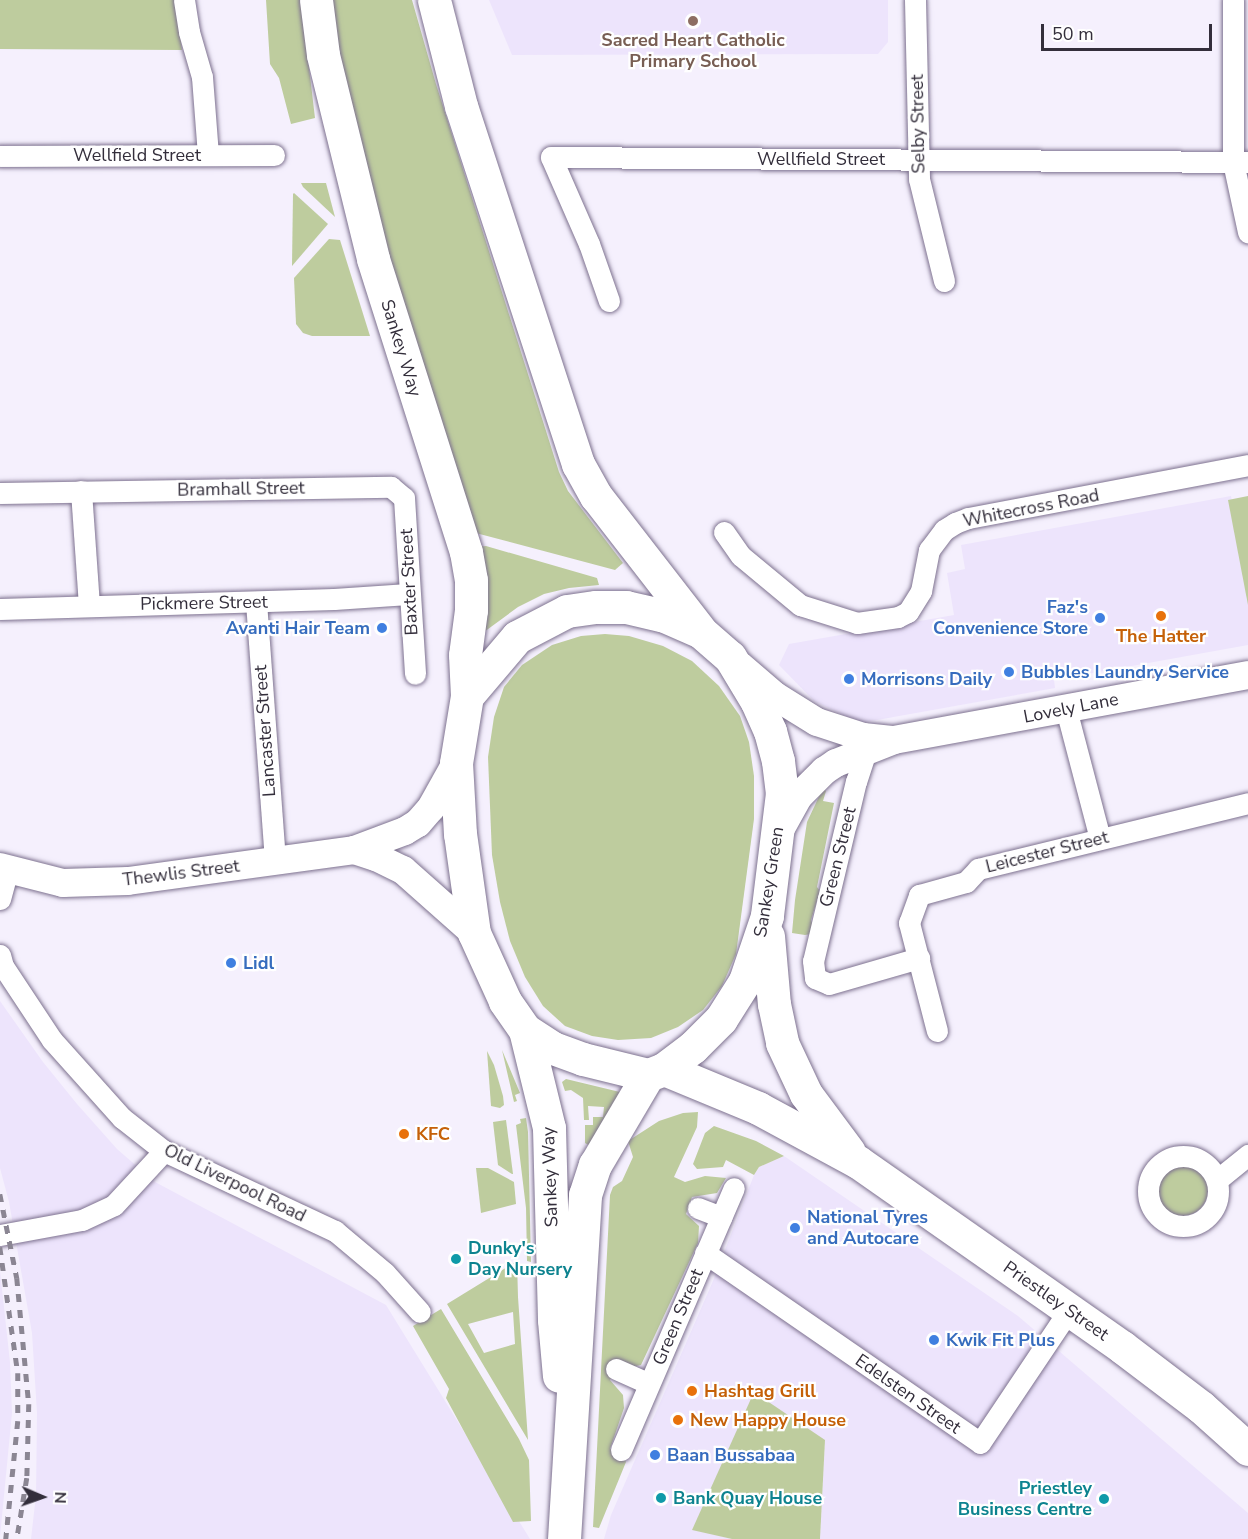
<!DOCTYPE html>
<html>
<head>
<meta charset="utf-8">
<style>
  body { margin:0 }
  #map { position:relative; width:1248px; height:1539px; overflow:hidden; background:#f5f0fd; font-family:"Nunito Sans",sans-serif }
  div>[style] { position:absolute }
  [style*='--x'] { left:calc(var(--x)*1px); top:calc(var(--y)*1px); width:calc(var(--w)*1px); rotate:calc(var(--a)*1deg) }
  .built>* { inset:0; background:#ede4fc }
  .green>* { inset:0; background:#becc9e }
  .round { border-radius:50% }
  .roads { filter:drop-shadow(0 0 2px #7d718f) drop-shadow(0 0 2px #7d718f) }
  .street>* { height:21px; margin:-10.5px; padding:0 10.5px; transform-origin:10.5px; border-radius:10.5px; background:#fff }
  .street>.ring { margin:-10.5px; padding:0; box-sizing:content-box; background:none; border:21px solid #fff; border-radius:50% }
  .secondary>* { height:28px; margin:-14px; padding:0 14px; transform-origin:14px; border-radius:14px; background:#fff }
  .highway>* { height:33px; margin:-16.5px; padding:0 16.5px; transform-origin:16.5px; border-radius:16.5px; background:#fff }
  .rail>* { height:4.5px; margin-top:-2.25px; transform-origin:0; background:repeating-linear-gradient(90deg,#8b8693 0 8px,transparent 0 16px) }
  .dots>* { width:16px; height:16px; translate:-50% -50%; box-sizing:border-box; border:3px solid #fff; border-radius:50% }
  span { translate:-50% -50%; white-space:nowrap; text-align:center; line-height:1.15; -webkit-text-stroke:4.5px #fff; paint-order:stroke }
  .education-label { font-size:18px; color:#785e54; font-weight:700 }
  .street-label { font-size:18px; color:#332e3b }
  .shop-label { font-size:18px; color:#366cbe; font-weight:700 }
  .right { translate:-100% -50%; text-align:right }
  .left { translate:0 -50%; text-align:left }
  .food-label { font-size:18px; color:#c56008; font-weight:700 }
  .culture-label { font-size:18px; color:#0d838f; font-weight:700 }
  .north { position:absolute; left:12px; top:1467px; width:60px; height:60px; -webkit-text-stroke:4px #fff; paint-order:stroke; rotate:92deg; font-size:16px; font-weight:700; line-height:24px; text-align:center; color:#332e3b }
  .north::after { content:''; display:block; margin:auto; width:21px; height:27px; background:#332e3b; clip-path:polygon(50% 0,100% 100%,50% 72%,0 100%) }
  .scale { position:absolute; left:1041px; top:24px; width:171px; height:27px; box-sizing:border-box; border:3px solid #332e3b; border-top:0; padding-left:8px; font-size:18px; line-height:21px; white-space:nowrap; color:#332e3b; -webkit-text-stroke:4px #fff; paint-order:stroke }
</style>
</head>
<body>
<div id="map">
  <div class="built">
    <div style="clip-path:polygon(489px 0,888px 0,888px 42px,878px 54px,512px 55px)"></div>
    <div style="clip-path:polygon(1231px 496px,1248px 592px,1248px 645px,1054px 680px,1055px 688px,860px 723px,814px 701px,779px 665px,789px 644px,954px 615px,947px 573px,965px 569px,961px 545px)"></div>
    <div style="clip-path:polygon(0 1001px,43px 1062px,77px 1104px,117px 1149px,155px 1182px,386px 1305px,530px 1539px,31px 1539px,36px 1495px,37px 1413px,32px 1333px,9px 1202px,0 1168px)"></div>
    <div style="clip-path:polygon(784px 1156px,1018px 1316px,1248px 1513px,1248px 1539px,820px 1539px,825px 1440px,692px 1529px,732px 1539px,604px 1539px,611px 1515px,713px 1281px,754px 1175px,759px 1167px)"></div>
    <div style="clip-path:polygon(0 1271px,10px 1362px,12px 1413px,0 1537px)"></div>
  </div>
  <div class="green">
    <div style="clip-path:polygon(0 0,176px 0,182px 50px,0 49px)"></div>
    <div style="clip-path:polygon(266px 0,301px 0,315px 118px,291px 124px,279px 78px,270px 64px)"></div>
    <div style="clip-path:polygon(328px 0,412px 0,436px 84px,559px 472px,568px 491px,623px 563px,615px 570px,472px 532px,369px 198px)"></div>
    <div style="clip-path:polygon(301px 183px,326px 183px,335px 217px,303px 187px)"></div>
    <div style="clip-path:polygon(294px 193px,328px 224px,292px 266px,293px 194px)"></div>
    <div style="clip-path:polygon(329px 239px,340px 240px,370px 336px,312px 336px,303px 333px,296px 324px,294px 278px)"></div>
    <div style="clip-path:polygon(1248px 496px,1248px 605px,1228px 500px)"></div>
    <div style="clip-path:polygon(486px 546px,597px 578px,599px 585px,569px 588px,544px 594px,518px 607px,484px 632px,476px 547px)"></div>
    <div style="clip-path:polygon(605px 634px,629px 636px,663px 646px,692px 661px,719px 686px,740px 716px,749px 742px,754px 776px,754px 819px,736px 954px,722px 986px,703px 1010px,678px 1027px,651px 1038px,618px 1040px,592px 1036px,565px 1026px,543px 1006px,525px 977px,510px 941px,500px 902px,492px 855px,488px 757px,494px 717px,504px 687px,522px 665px,552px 645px,581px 636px)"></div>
    <div style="clip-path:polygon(823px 788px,826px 791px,823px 801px,834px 803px,817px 887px,820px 891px,811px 920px,813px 927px,811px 934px,805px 935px,792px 933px,795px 900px,807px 822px)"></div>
    <div style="clip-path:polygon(502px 1050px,520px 1093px,515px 1095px,517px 1101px,514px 1102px)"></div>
    <div style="clip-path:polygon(487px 1051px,494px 1065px,503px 1096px,504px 1105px,500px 1108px,491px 1106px)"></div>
    <div style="clip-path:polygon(566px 1079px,624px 1093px,590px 1146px,585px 1143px,585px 1125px,593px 1125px,593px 1117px,603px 1117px,604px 1107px,588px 1106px,589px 1120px,584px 1120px,583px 1098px,571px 1090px,565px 1091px,562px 1082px)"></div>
    <div style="clip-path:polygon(698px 1112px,697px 1127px,674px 1177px,685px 1182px,705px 1176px,726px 1178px,717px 1193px,692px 1197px,686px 1214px,699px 1226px,698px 1243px,641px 1365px,631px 1367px,618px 1362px,610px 1380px,623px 1395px,624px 1408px,610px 1449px,623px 1454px,626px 1462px,599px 1528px,593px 1527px,610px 1195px,613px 1187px,622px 1181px,633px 1157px,628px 1141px,659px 1121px,683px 1113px)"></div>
    <div style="clip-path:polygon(526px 1118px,528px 1132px,531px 1262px,527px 1261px,526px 1208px,516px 1125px,521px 1123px,520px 1119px)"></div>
    <div style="clip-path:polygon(506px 1120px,513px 1174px,512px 1174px,498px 1165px,493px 1122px)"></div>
    <div style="clip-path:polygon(714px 1126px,756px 1141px,784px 1156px,759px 1167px,754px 1175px,726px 1160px,723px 1167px,697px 1169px,693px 1164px,705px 1133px)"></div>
    <div class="round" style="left:1156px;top:1164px;width:52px;height:52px"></div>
    <div style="clip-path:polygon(476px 1168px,488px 1168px,514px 1182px,516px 1204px,481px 1213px)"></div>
    <div style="clip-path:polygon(evenodd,517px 1261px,518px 1297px,528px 1440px,447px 1304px,517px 1261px,513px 1312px,515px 1344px,484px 1353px,468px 1324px,513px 1312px)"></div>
    <div style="clip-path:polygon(441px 1309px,519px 1439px,529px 1460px,531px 1521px,513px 1522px,446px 1398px,449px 1389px,413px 1326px)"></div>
    <div style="clip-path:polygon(754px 1392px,825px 1440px,820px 1539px,732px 1539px,692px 1530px)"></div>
  </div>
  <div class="roads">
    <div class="street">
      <div style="--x:184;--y:0;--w:32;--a:81"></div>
      <div style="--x:189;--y:32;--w:47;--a:73.9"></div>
      <div style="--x:202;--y:77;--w:78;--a:85.6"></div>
      <div style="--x:915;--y:0;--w:179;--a:88.7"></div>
      <div style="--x:919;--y:179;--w:105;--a:76.2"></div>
      <div style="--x:1233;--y:0;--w:162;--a:90"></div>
      <div style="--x:1233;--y:162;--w:72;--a:77.9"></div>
      <div style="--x:0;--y:156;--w:274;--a:-0.2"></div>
      <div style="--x:609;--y:301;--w:60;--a:-109.3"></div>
      <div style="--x:589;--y:244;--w:95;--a:-113.6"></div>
      <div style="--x:551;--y:157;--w:697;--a:0.41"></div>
      <div style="--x:81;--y:491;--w:115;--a:86"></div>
      <div style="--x:0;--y:493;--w:391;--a:-0.9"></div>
      <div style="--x:391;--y:487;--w:17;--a:40"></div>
      <div style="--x:404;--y:498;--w:176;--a:86.4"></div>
      <div style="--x:724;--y:532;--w:29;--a:55"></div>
      <div style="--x:741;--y:556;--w:77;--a:39.7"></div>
      <div style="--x:800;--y:605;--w:60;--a:17.5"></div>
      <div style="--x:857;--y:623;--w:41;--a:-8.3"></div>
      <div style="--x:898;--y:617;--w:11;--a:-27"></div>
      <div style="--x:908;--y:612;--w:25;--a:-58"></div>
      <div style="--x:921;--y:591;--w:42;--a:-79"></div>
      <div style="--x:929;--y:550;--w:25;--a:-53"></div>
      <div style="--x:944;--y:530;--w:13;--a:-32"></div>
      <div style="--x:955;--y:523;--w:14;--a:-21"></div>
      <div style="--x:968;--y:518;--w:285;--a:-10.7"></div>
      <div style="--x:256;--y:602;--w:259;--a:85.8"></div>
      <div style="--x:0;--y:609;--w:334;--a:-1.7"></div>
      <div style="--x:334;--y:599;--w:74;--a:-3.9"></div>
      <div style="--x:1066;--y:709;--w:134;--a:75.3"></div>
      <div style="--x:864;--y:740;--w:11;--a:80"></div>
      <div style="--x:866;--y:751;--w:32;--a:108"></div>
      <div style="--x:856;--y:781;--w:185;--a:103.4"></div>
      <div style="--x:813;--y:961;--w:17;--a:83"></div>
      <div style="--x:815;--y:978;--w:15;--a:23"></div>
      <div style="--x:829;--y:984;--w:94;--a:-16.1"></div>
      <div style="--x:0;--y:899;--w:30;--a:-75"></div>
      <div style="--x:0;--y:955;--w:11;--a:75"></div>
      <div style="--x:3;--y:966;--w:89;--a:56.5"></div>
      <div style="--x:52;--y:1040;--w:105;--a:48.1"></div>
      <div style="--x:122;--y:1118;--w:53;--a:38.2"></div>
      <div style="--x:164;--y:1151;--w:189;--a:25.1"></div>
      <div style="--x:335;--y:1231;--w:65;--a:40"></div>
      <div style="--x:385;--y:1273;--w:52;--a:48.1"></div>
      <div style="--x:937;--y:1031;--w:112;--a:-104.5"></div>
      <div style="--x:909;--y:923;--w:30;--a:-70"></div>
      <div style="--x:919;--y:895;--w:49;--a:-15.5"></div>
      <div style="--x:966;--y:882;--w:18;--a:-47"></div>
      <div style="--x:978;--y:869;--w:278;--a:-13.7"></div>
      <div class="ring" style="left:1148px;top:1156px;width:49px;height:49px"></div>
      <div style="--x:1217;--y:1180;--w:40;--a:-39"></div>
      <div style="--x:698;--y:1208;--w:25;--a:21"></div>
      <div style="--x:0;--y:1235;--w:83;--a:-10.4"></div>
      <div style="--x:82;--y:1220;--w:35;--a:-25"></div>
      <div style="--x:114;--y:1205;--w:74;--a:-47.2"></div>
      <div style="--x:705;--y:1253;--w:334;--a:34.6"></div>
      <div style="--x:980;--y:1443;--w:160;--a:-56.2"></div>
      <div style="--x:616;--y:1369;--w:36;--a:24"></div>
      <div style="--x:621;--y:1450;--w:285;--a:-66.7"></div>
    </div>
    <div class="secondary">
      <div style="--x:740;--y:666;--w:46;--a:40.6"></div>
      <div style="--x:775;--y:696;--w:49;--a:31.8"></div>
      <div style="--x:817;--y:722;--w:48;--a:18.1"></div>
      <div style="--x:863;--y:737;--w:29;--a:6"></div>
      <div style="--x:780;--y:830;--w:38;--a:-61"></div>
      <div style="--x:798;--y:797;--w:37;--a:-45"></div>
      <div style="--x:824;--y:771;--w:14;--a:-34"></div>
      <div style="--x:836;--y:763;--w:62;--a:-21.6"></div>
      <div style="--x:894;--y:740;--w:360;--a:-10.4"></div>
      <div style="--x:354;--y:850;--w:23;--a:18"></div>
      <div style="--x:376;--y:857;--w:30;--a:26"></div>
      <div style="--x:403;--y:870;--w:95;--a:41.6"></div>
      <div style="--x:0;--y:867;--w:65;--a:14.3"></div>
      <div style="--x:63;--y:883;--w:65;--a:-1.8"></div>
      <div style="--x:128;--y:881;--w:228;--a:-7.8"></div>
      <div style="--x:354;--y:850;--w:54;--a:-20.4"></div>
      <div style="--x:405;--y:831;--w:15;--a:-32"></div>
      <div style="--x:418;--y:823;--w:20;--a:-49"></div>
      <div style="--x:431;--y:808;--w:51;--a:-60.9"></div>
    </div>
    <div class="highway">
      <div style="--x:316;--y:0;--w:55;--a:82.7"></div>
      <div style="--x:323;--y:55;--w:210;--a:76.2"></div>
      <div style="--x:373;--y:259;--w:307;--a:72.4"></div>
      <div style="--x:466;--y:552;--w:28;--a:80"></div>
      <div style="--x:471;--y:580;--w:30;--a:90"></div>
      <div style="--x:471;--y:610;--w:45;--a:97.6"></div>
      <div style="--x:465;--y:655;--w:41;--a:87.2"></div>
      <div style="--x:434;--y:0;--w:109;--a:75.7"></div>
      <div style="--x:461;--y:106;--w:377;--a:71.9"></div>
      <div style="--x:578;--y:464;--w:37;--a:61"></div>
      <div style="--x:596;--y:496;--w:168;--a:52.2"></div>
      <div style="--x:596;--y:607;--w:30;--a:0"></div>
      <div style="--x:626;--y:607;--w:37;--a:13"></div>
      <div style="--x:662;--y:615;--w:43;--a:23.6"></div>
      <div style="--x:701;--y:632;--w:38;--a:41"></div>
      <div style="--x:730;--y:657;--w:52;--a:59"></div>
      <div style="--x:757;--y:702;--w:32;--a:66"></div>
      <div style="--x:770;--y:731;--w:31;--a:75"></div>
      <div style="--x:778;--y:761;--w:32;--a:83"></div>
      <div style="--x:782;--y:793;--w:124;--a:97"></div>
      <div style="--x:767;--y:916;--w:69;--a:108.7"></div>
      <div style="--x:745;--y:981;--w:45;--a:122.3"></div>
      <div style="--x:721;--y:1019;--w:40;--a:135"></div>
      <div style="--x:693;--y:1047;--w:36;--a:143"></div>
      <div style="--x:664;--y:1069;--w:17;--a:159"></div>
      <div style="--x:648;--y:1075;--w:67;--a:-166.2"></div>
      <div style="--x:583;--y:1059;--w:32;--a:-160"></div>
      <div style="--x:553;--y:1048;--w:33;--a:-147"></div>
      <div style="--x:525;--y:1030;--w:35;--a:-125"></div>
      <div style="--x:505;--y:1001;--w:75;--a:-114.5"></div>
      <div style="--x:474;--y:933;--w:100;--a:-98"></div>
      <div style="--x:460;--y:834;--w:71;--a:-93.2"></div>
      <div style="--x:456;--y:763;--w:68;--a:-80.7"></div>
      <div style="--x:467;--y:696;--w:77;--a:-49.7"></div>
      <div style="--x:517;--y:637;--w:56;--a:-27.5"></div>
      <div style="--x:567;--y:611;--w:29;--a:-8"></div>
      <div style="--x:768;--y:936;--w:68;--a:85"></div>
      <div style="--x:774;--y:1004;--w:40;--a:78"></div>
      <div style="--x:782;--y:1043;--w:56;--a:64.8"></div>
      <div style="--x:806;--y:1094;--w:72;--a:53.4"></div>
      <div style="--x:525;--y:1030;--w:101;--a:76.2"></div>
      <div style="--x:549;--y:1128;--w:192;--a:88.5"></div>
      <div style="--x:554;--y:1320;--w:56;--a:84.9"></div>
      <div style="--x:664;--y:1069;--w:102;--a:22.5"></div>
      <div style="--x:758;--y:1108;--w:114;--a:28.4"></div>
      <div style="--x:858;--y:1162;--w:322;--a:35"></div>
      <div style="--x:1122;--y:1347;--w:99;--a:37.2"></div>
      <div style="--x:1201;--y:1407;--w:63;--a:41.8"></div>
      <div style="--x:564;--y:1539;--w:345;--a:-86.5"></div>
      <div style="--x:585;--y:1195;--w:32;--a:-72"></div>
      <div style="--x:595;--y:1165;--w:104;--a:-59.5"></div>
    </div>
  </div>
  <div class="rail">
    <div style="--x:0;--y:1194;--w:86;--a:78.6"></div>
    <div style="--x:17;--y:1278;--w:127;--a:84.6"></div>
    <div style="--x:29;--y:1404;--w:74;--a:91.5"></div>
    <div style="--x:27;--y:1478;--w:62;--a:99.3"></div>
    <div style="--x:0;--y:1247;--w:127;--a:81.9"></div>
    <div style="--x:18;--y:1373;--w:48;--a:90"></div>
    <div style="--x:18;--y:1421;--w:119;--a:95.8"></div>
  </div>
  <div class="dots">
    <div style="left:693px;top:21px;background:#8d6e63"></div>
    <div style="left:1161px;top:616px;background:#e8710a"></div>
    <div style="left:1100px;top:618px;background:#3f7fe0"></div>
    <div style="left:382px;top:628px;background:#3f7fe0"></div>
    <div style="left:1009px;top:672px;background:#3f7fe0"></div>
    <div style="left:849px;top:679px;background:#3f7fe0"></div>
    <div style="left:231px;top:963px;background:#3f7fe0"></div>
    <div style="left:404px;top:1134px;background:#e8710a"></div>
    <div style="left:795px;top:1228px;background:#3f7fe0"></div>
    <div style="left:456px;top:1259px;background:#0f9aa8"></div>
    <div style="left:934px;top:1340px;background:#3f7fe0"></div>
    <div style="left:692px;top:1391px;background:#e8710a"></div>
    <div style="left:678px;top:1420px;background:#e8710a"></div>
    <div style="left:655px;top:1455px;background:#3f7fe0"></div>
    <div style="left:661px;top:1498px;background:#0f9aa8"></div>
    <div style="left:1104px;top:1499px;background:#0f9aa8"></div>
  </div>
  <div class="education-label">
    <span style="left:693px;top:51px">Sacred Heart Catholic<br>Primary School</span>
  </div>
  <div class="street-label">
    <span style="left:918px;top:124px;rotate:-91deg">Selby Street</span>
    <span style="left:137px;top:155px">Wellfield Street</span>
    <span style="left:821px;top:159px">Wellfield Street</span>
    <span style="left:401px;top:348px;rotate:73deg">Sankey Way</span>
    <span style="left:241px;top:489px;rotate:-1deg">Bramhall Street</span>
    <span style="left:1031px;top:508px;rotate:-11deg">Whitecross Road</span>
    <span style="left:409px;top:582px;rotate:-93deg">Baxter Street</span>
    <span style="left:204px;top:603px;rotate:-1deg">Pickmere Street</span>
    <span style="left:1071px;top:708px;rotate:-11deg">Lovely Lane</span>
    <span style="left:265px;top:731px;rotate:-94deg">Lancaster Street</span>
    <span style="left:1047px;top:852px;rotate:-14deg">Leicester Street</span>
    <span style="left:838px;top:857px;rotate:-76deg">Green Street</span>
    <span style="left:181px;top:873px;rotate:-7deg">Thewlis Street</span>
    <span style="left:769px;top:882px;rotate:-81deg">Sankey Green</span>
    <span style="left:550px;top:1177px;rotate:-92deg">Sankey Way</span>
    <span style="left:235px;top:1183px;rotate:26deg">Old Liverpool Road</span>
    <span style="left:1056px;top:1301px;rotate:35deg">Priestley Street</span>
    <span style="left:678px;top:1317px;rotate:-67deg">Green Street</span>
    <span style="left:908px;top:1394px;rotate:35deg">Edelsten Street</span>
  </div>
  <div class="shop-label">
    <span class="right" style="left:1088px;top:618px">Faz's<br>Convenience Store</span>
    <span class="right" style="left:370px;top:628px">Avanti Hair Team</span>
    <span class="left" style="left:1021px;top:672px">Bubbles Laundry Service</span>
    <span class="left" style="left:861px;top:679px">Morrisons Daily</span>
    <span class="left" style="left:243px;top:963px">Lidl</span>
    <span class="left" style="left:807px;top:1228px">National Tyres<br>and Autocare</span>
    <span class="left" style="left:946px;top:1340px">Kwik Fit Plus</span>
    <span class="left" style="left:667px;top:1455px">Baan Bussabaa</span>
  </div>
  <div class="food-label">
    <span style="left:1161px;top:636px">The Hatter</span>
    <span class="left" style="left:416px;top:1134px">KFC</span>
    <span class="left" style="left:704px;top:1391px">Hashtag Grill</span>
    <span class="left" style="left:690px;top:1420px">New Happy House</span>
  </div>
  <div class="culture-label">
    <span class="left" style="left:468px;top:1259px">Dunky's<br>Day Nursery</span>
    <span class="right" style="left:1092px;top:1499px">Priestley<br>Business Centre</span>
    <span class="left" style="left:673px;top:1498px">Bank Quay House</span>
  </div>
  <div class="north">N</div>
  <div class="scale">50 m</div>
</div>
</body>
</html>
